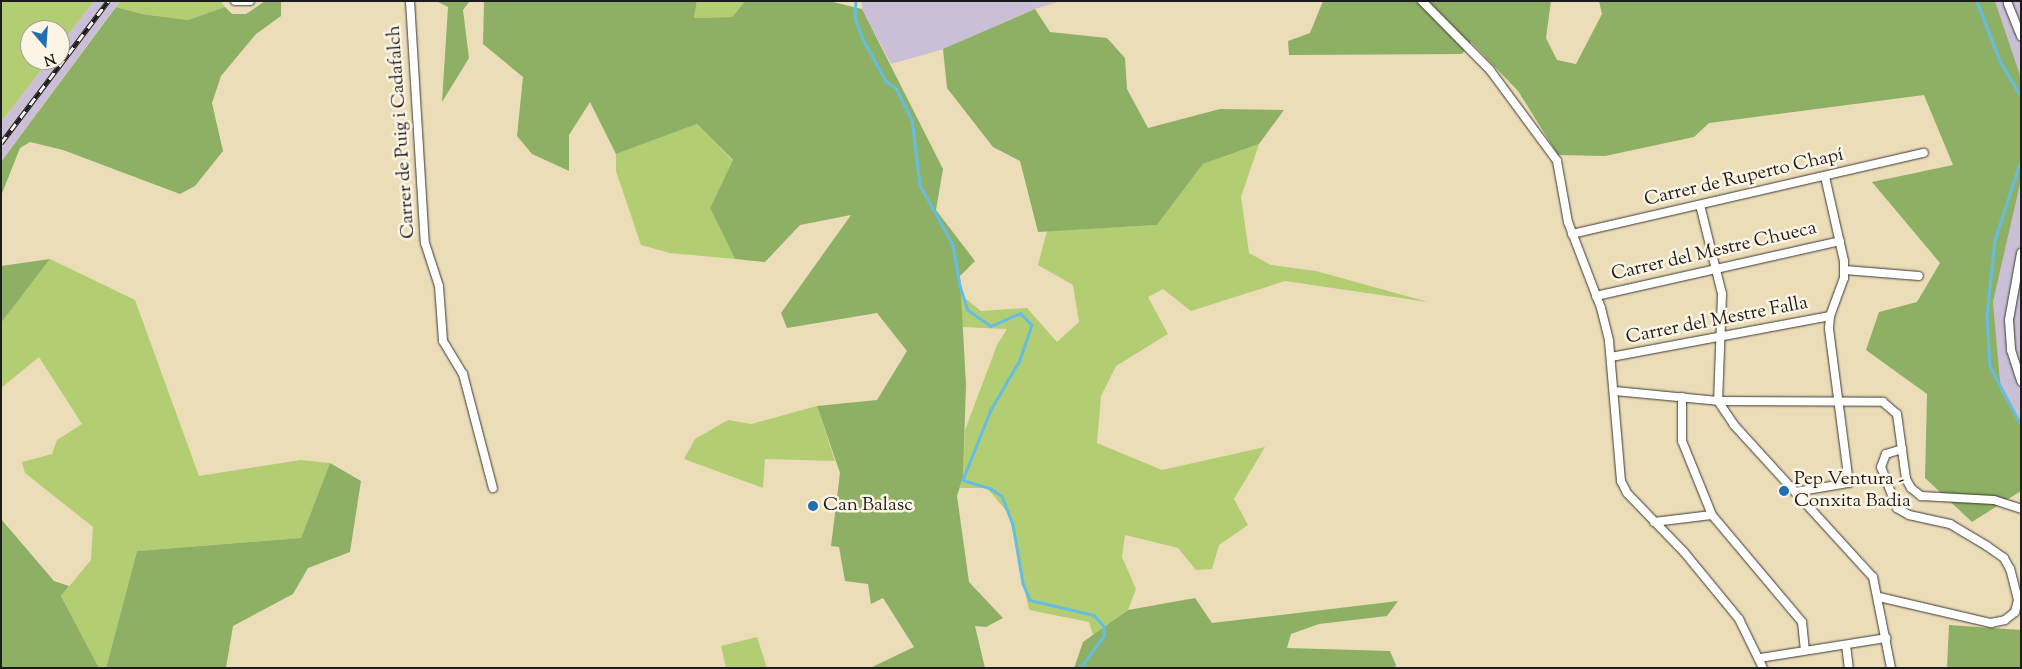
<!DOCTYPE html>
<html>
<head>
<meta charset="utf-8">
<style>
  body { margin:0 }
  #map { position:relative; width:2022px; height:669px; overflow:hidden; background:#ecddb9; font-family:"Sorts Mill Goudy",serif }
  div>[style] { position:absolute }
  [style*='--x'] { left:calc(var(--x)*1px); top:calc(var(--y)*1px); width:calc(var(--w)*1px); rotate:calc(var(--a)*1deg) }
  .industrial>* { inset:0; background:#cabfd6 }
  .green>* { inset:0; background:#b3cd73 }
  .forest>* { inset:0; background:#8eb065 }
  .stream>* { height:2.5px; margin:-1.25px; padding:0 1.25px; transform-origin:1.25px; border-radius:1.25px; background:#65bee2 }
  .roads { filter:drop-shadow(0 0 1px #3b3934) drop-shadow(0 0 1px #3b3934) }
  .minor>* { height:8px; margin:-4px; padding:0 4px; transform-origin:4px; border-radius:4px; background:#fff }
  .rail>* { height:4.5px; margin-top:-2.25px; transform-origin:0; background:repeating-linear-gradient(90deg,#fcf5e5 0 8px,#1c1c1c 0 16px); box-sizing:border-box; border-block:1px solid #1c1c1c }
  .dots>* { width:14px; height:14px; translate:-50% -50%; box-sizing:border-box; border:2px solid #fcf5e5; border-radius:50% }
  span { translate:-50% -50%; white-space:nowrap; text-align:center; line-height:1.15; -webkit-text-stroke:5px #fcf5e5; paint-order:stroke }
  .street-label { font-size:19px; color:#1c1c1c }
  .poi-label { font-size:19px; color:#1c1c1c }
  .left { translate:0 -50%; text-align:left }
  .frame { position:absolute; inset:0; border:2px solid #1c1c1c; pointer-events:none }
  .north { position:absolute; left:20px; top:20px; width:50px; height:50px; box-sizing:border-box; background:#fcf5e5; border:1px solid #a29e95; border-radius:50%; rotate:162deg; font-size:14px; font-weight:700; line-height:20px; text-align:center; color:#1c1c1c }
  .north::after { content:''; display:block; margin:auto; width:18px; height:22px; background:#1f6fb2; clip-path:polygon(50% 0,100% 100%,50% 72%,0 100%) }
</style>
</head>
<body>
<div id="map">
  <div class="industrial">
    <div style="clip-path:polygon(94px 1px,120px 1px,1px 162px,1px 122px,49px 60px,60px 60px,60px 45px)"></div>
    <div style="clip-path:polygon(862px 1px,1061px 1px,1035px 9px,944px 49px,891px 64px,862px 9px)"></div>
    <div style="clip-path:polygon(1995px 1px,2021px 1px,2021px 78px)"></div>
    <div style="clip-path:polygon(2021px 180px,2021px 421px,2001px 391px,1993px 302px)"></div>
  </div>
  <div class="green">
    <div style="clip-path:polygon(1px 1px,94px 1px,60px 45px,60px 30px,30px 30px,30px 60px,49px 60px,1px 122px)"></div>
    <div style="clip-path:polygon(120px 1px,221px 1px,225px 7px,188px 20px,142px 14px,116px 7px)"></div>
    <div style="clip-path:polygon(697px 1px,745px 1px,732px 17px,694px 18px)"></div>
    <div style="clip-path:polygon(697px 124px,733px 161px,710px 208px,735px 259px,670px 253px,641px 245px,616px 171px,616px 154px)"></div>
    <div style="clip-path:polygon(1259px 144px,1241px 197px,1249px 253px,1271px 265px,1316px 271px,1428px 302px,1285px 281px,1191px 311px,1163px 289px,1148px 297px,1168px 334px,1116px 366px,1101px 396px,1097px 443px,1162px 470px,1265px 447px,1234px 499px,1248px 525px,1219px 545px,1212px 569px,1196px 570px,1178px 548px,1125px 535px,1122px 557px,1136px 589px,1128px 610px,1093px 635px,1089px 622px,1029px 610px,1009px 514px,987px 488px,960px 488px,963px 477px,965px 430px,997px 345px,1007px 329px,962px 327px,961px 295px,981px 311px,1027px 308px,1057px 342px,1079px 322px,1073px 285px,1038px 265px,1047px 231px,1157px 225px,1203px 164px)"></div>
    <div style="clip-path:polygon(50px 259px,135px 300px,199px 476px,301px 460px,330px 463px,301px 538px,137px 551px,106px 668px,99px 668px,61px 596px,91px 560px,93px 527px,25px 473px,22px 462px,52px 454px,57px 440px,82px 424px,39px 357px,1px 388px,1px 323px)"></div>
    <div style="clip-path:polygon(817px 406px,835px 461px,765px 459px,763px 488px,684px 459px,695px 439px,728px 420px,751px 424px)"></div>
    <div style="clip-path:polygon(757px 637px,767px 668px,726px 668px,721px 646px)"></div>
  </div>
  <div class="forest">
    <div style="clip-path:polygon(265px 1px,281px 1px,281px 16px,256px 34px,221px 76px,212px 103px,223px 151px,195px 186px,180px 194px,63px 150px,30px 142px,20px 148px,1px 196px,1px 162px,116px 7px,142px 14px,188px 20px,225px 7px,232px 14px,246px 14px)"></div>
    <div style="clip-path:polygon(436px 1px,470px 1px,463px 10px,469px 58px,442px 102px,448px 7px)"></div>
    <div style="clip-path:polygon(484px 1px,697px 1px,694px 18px,732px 17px,745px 1px,829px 1px,862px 9px,943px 169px,936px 210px,975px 261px,960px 276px,966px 385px,963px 477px,957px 496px,969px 582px,1003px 618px,986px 627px,975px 626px,985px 668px,870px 668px,914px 647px,883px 598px,871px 604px,868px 584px,845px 581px,839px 547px,831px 546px,840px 473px,817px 406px,877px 400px,907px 351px,877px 313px,787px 328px,781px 313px,851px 215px,800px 225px,765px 262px,735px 259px,710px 208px,733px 160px,697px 124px,616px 154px,590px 102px,569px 135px,569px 171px,532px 154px,517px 136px,523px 77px,483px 44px)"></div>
    <div style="clip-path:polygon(1323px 1px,1551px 1px,1546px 38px,1557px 60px,1576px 64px,1602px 14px,1599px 1px,1995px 1px,2021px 78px,2021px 180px,1993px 302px,2001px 391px,2021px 421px,2021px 491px,1972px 522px,1925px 478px,1927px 394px,1866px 350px,1879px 312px,1917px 302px,1940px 263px,1872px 182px,1953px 165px,1924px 95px,1709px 123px,1694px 137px,1605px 156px,1558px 155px,1518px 91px,1471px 42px,1462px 54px,1289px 55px,1288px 41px,1310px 33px)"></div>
    <div style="clip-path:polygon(1035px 9px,1050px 32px,1107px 38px,1125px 58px,1127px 89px,1148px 128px,1220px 109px,1284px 110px,1259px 144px,1203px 164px,1157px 225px,1038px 232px,1020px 161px,993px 147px,947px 88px,943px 49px)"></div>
    <div style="clip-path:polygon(50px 259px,1px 323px,1px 266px)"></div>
    <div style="clip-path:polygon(330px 463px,361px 481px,350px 552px,308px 568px,293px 594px,233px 626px,226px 668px,106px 668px,137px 551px,301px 538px)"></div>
    <div style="clip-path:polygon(1px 519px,54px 581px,69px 586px,61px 596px,99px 668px,1px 668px)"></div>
    <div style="clip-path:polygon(1195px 598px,1212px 623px,1398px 601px,1387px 616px,1319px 624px,1291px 634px,1287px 648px,1390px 651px,1396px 665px,1395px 668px,1074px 668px,1083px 642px,1128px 610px)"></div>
    <div style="clip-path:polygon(1949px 625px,2021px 630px,2021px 668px,1947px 668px)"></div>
  </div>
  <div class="stream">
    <div style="--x:856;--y:1;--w:16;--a:94"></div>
    <div style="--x:855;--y:17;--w:23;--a:70"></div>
    <div style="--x:863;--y:39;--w:48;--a:61.3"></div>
    <div style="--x:886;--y:81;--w:12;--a:35"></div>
    <div style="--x:896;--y:88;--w:35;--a:63"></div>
    <div style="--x:912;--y:119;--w:66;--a:83.1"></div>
    <div style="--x:920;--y:185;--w:68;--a:61.2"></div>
    <div style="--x:953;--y:245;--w:42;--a:80.3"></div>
    <div style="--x:960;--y:286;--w:25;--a:72"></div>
    <div style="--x:968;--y:310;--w:28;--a:35"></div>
    <div style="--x:991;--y:326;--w:32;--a:-24"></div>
    <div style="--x:1020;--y:313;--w:17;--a:45"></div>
    <div style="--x:1032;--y:325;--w:39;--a:109"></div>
    <div style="--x:1019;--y:362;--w:56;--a:120.3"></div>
    <div style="--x:991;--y:410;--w:75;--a:111.8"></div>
    <div style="--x:963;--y:480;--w:28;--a:17"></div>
    <div style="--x:990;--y:488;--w:14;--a:34"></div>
    <div style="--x:1002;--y:496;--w:30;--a:69"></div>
    <div style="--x:1013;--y:524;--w:60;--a:80.4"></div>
    <div style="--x:1023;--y:583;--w:18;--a:68"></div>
    <div style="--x:1030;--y:600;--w:66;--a:13.2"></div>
    <div style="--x:1094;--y:615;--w:15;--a:48"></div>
    <div style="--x:1104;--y:626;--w:10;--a:90"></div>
    <div style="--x:1104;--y:636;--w:39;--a:126"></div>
    <div style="--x:1977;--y:1;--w:64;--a:69"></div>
    <div style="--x:2000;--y:61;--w:41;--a:59"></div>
    <div style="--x:2021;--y:161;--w:83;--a:108.2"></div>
    <div style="--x:1995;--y:240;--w:76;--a:96"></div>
    <div style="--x:1987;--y:316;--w:50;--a:86.6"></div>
    <div style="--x:1990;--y:366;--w:67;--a:62.3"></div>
  </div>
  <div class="roads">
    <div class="minor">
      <div style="--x:235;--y:1;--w:15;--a:0"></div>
      <div style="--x:410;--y:1;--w:242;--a:86.5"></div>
      <div style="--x:425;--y:243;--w:45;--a:72"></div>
      <div style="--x:439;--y:286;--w:55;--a:85.8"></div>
      <div style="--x:443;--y:341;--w:39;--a:59"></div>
      <div style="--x:463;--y:374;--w:118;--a:75.3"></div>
      <div style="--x:1422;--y:1;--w:97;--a:45.4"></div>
      <div style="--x:1490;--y:70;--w:113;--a:53.6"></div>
      <div style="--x:1557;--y:161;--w:62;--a:79.8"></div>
      <div style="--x:1568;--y:222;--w:92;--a:69"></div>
      <div style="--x:1601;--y:308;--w:34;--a:76"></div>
      <div style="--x:1609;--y:341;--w:141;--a:85.1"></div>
      <div style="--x:1621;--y:481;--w:13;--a:63"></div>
      <div style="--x:1627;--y:493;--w:82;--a:46"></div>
      <div style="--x:1684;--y:552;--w:87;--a:50.6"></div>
      <div style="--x:1739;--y:619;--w:55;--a:63.9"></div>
      <div style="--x:2008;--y:4;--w:35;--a:68"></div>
      <div style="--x:1700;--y:205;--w:92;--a:76.1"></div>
      <div style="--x:1722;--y:294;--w:107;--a:92.1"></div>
      <div style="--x:1718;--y:401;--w:29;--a:56"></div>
      <div style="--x:1734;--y:425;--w:206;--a:47.6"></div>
      <div style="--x:1873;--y:577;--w:93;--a:78.8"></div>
      <div style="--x:1572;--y:234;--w:361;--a:-13"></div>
      <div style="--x:2021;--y:253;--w:68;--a:100.2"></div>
      <div style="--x:2009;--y:320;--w:30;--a:86"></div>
      <div style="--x:2011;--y:350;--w:33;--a:72"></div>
      <div style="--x:1845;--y:270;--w:74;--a:4.6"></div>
      <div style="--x:1596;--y:296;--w:250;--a:-12.7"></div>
      <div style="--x:1611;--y:357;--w:223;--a:-10.6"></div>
      <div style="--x:1615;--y:391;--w:103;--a:5.5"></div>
      <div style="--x:1718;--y:401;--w:165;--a:0.3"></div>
      <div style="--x:1883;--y:402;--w:18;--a:41"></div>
      <div style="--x:1897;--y:414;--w:66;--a:82.1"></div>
      <div style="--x:1906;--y:479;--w:10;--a:61"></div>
      <div style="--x:1911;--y:488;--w:13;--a:39"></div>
      <div style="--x:1921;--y:496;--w:73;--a:3.1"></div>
      <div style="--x:1994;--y:500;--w:28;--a:18"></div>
      <div style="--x:1682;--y:397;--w:44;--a:90"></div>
      <div style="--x:1682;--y:441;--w:80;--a:67.9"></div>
      <div style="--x:1712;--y:515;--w:140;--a:49.9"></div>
      <div style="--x:1802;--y:622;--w:28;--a:84"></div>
      <div style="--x:1795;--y:492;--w:55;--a:-9.5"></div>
      <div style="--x:1849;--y:483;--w:156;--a:-97.4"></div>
      <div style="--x:1829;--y:328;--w:12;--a:-85"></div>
      <div style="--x:1830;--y:316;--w:40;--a:-69.8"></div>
      <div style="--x:1844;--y:278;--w:17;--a:-90"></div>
      <div style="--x:1844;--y:261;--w:86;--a:-102.7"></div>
      <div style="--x:1654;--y:522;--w:58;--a:-6.9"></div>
      <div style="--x:1879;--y:597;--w:115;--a:13.1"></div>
      <div style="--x:1991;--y:623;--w:14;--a:-12"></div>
      <div style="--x:2005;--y:620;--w:13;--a:-39"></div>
      <div style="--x:2015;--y:612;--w:12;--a:-76"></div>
      <div style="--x:2018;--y:600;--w:32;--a:-104"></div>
      <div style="--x:2010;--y:569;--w:13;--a:-119"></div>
      <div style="--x:2004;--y:558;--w:21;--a:-145"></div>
      <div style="--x:1987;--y:546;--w:43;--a:-149.3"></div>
      <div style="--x:1950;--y:524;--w:42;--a:-167.6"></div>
      <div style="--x:1909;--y:515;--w:14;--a:-150"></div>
      <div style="--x:1897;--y:508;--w:44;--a:-111.3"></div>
      <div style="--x:1881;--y:467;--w:14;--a:-69"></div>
      <div style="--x:1886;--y:454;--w:17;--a:-17"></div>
      <div style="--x:1846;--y:645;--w:23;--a:83"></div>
      <div style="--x:1760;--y:658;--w:128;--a:-9"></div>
    </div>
  </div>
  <div class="rail">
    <div style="--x:1;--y:143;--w:178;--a:-53"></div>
  </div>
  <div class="dots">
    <div style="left:1784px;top:491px;background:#1f6fb2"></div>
    <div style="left:813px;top:506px;background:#1f6fb2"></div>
  </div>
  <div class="street-label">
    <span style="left:402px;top:132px;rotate:-94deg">Carrer de Puig i Cadafalch</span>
    <span style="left:1744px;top:178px;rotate:-13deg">Carrer de Ruperto Chapí</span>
    <span style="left:1714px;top:252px;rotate:-13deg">Carrer del Mestre Chueca</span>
    <span style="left:1717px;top:321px;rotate:-11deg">Carrer del Mestre Falla</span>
  </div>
  <div class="poi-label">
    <span class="left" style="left:1794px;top:491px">Pep Ventura -<br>Conxita Badia</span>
    <span class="left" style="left:823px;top:506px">Can Balasc</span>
  </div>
  <div class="frame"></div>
  <div class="north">N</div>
</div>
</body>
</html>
